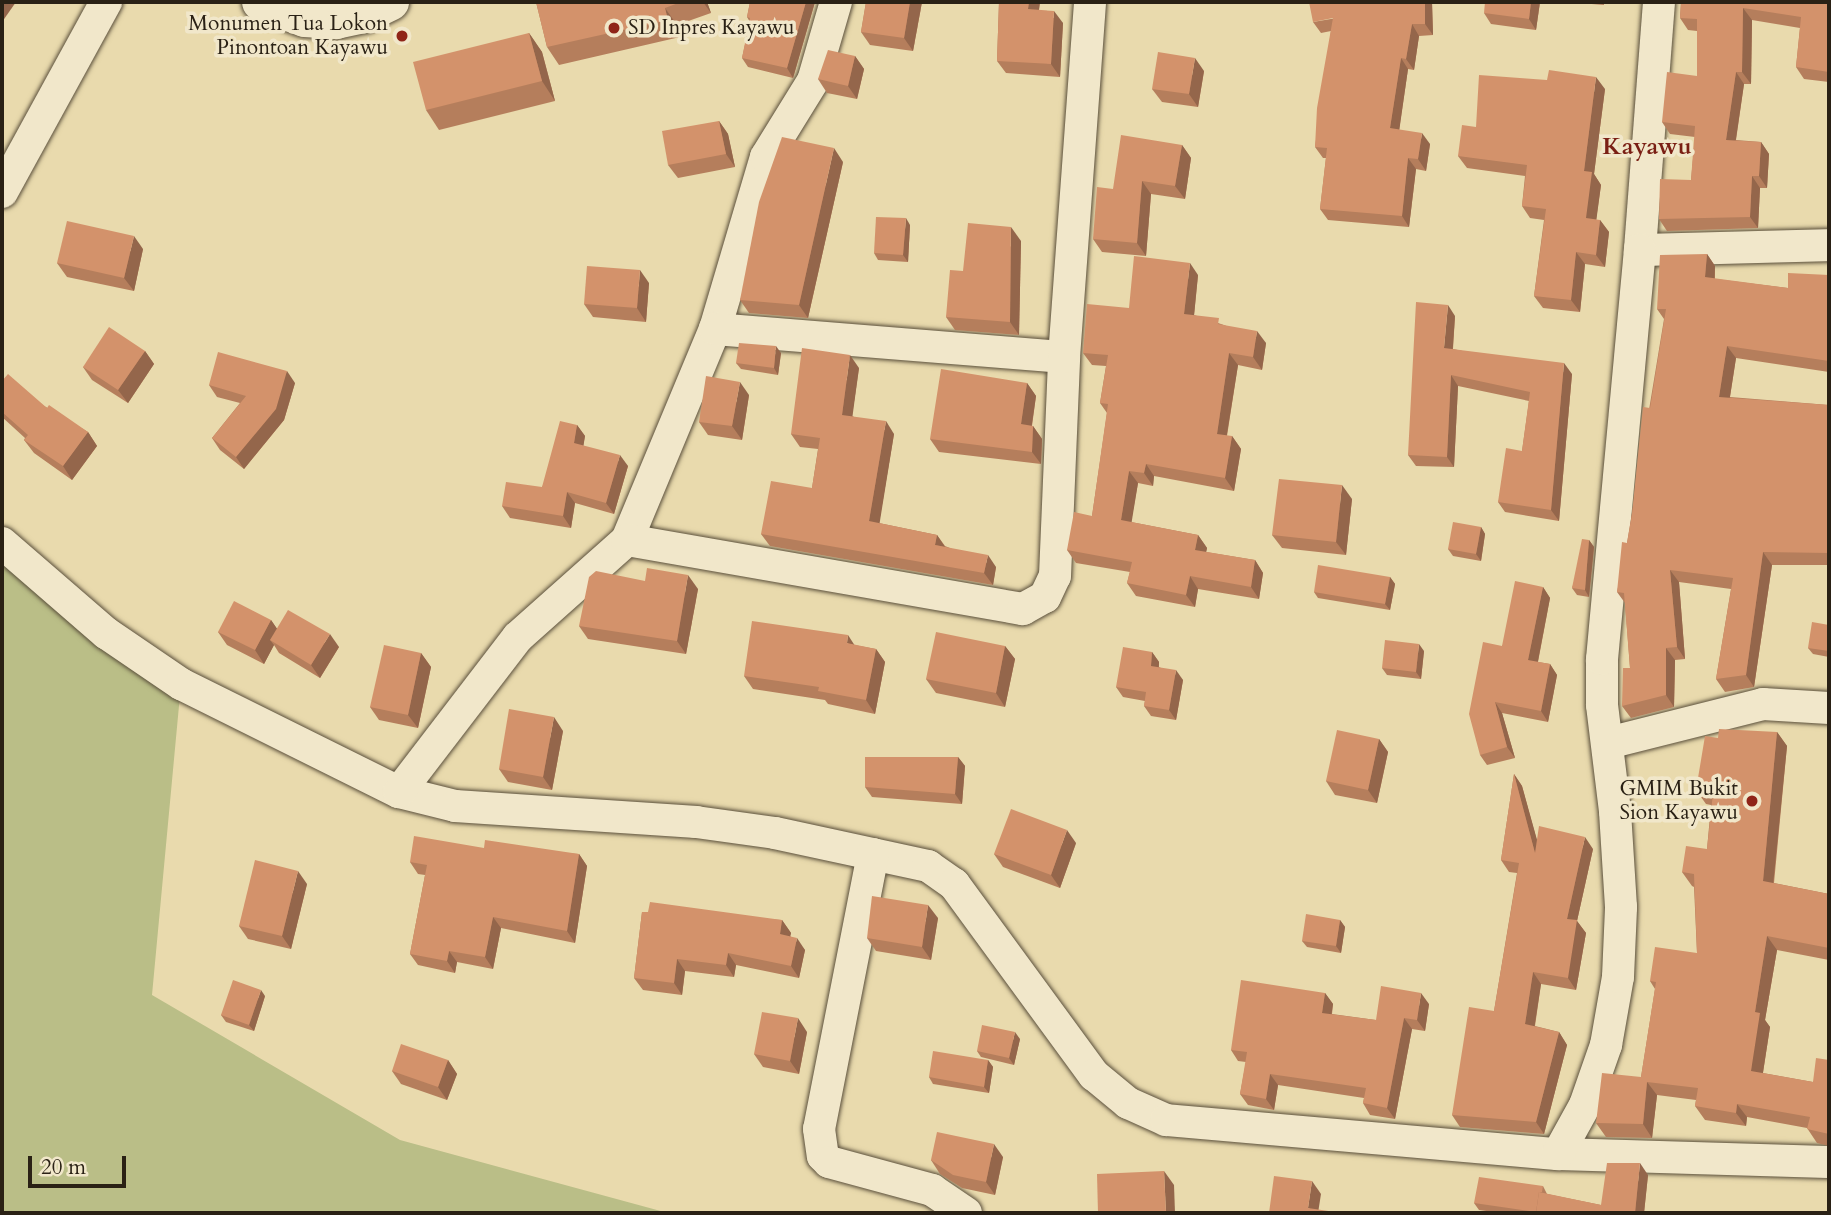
<!DOCTYPE html>
<html>
<head>
<meta charset="utf-8">
<style>
  body { margin:0 }
  #map { position:relative; width:1831px; height:1215px; overflow:hidden; background:#e9daad; font-family:Cardo,serif }
  div>[style] { position:absolute }
  [style*='--x'] { left:calc(var(--x)*1px); top:calc(var(--y)*1px); width:calc(var(--w)*1px); rotate:calc(var(--a)*1deg) }
  .green>* { inset:0; background:#babe87 }
  .roads { filter:drop-shadow(0 0 2px #5a4f3b) drop-shadow(0 0 2px #5a4f3b) }
  .street>* { height:32px; margin:-16px; padding:0 16px; transform-origin:16px; border-radius:16px; background:#f1e7ca }
  .secondary>* { height:38px; margin:-19px; padding:0 19px; transform-origin:19px; border-radius:19px; background:#f1e7ca }
  .wall>* { inset:0; background:#b57e5c }
  .shaded-wall>* { inset:0; background:#94664b }
  .building>* { inset:0; background:#d3926b }
  .dots>* { width:19px; height:19px; translate:-50% -50%; box-sizing:border-box; border:4px solid #f1e7ca; border-radius:50% }
  span { translate:-50% -50%; white-space:nowrap; text-align:center; line-height:1.15; -webkit-text-stroke:7px #f1e7ca; paint-order:stroke }
  .poi-label { font-size:21px; color:#2a2115 }
  .right { translate:-100% -50%; text-align:right }
  .left { translate:0 -50%; text-align:left }
  .quarter-label { font-size:24px; color:#7a1f14; font-weight:700 }
  .frame { position:absolute; inset:0; border:4px solid #2a2115; pointer-events:none }
  .scale { position:absolute; left:28px; top:1156px; width:98px; height:32px; box-sizing:border-box; border:4px solid #2a2115; border-top:0; padding-left:9px; font-size:21px; line-height:24px; white-space:nowrap; color:#2a2115; -webkit-text-stroke:5px #f1e7ca; paint-order:stroke }
</style>
</head>
<body>
<div id="map">
  <div class="green">
    <div style="clip-path:polygon(2px 556px,180px 695px,152px 995px,400px 1140px,668px 1213px,2px 1213px)"></div>
  </div>
  <div class="roads">
    <div class="street">
      <div style="--x:1659;--y:2;--w:249;--a:94.4"></div>
      <div style="--x:1640;--y:250;--w:189;--a:-1.5"></div>
      <div style="--x:2;--y:192;--w:217;--a:-61.3"></div>
      <div style="--x:715;--y:329;--w:179;--a:-73.5"></div>
      <div style="--x:766;--y:157;--w:89;--a:-58.3"></div>
      <div style="--x:813;--y:81;--w:82;--a:-73.8"></div>
      <div style="--x:627;--y:540;--w:229;--a:-67.4"></div>
      <div style="--x:715;--y:329;--w:350;--a:4.6"></div>
      <div style="--x:2;--y:543;--w:138;--a:40.9"></div>
      <div style="--x:106;--y:633;--w:91;--a:34.2"></div>
      <div style="--x:181;--y:684;--w:243;--a:26.4"></div>
      <div style="--x:399;--y:792;--w:58;--a:14"></div>
      <div style="--x:455;--y:806;--w:242;--a:3.8"></div>
      <div style="--x:696;--y:822;--w:80;--a:7.9"></div>
      <div style="--x:775;--y:833;--w:157;--a:12.2"></div>
      <div style="--x:928;--y:866;--w:32;--a:35"></div>
      <div style="--x:954;--y:884;--w:237;--a:53.8"></div>
      <div style="--x:1094;--y:1075;--w:44;--a:39.5"></div>
      <div style="--x:1128;--y:1103;--w:42;--a:24.1"></div>
      <div style="--x:1166;--y:1120;--w:393;--a:5"></div>
      <div style="--x:1558;--y:1154;--w:271;--a:1.7"></div>
      <div style="--x:1608;--y:743;--w:160;--a:-14.1"></div>
      <div style="--x:1763;--y:704;--w:66;--a:3.5"></div>
      <div style="--x:399;--y:792;--w:195;--a:-52.5"></div>
      <div style="--x:518;--y:637;--w:146;--a:-41.7"></div>
      <div style="--x:627;--y:540;--w:402;--a:9.9"></div>
      <div style="--x:1023;--y:609;--w:25;--a:-29"></div>
      <div style="--x:1045;--y:597;--w:23;--a:-65"></div>
      <div style="--x:1055;--y:576;--w:219;--a:-87.6"></div>
      <div style="--x:1064;--y:357;--w:356;--a:-85.8"></div>
      <div style="--x:873;--y:854;--w:280;--a:101.1"></div>
      <div style="--x:819;--y:1129;--w:27;--a:82"></div>
      <div style="--x:823;--y:1156;--w:8;--a:45"></div>
      <div style="--x:829;--y:1162;--w:107;--a:15.2"></div>
      <div style="--x:932;--y:1190;--w:41;--a:34.1"></div>
      <div style="--x:1558;--y:1154;--w:56;--a:-61.1"></div>
      <div style="--x:1585;--y:1105;--w:64;--a:-70.7"></div>
      <div style="--x:1606;--y:1045;--w:69;--a:-80"></div>
      <div style="--x:1618;--y:977;--w:70;--a:-87.5"></div>
      <div style="--x:1621;--y:907;--w:96;--a:-93.6"></div>
      <div style="--x:1615;--y:811;--w:107;--a:-97"></div>
      <div style="--x:1602;--y:705;--w:46;--a:-90"></div>
      <div style="--x:1602;--y:659;--w:411;--a:-84.7"></div>
    </div>
    <div class="secondary">
      <div style="--x:261;--y:2;--w:47;--a:20"></div>
      <div style="--x:305;--y:18;--w:31;--a:4"></div>
      <div style="--x:336;--y:20;--w:30;--a:-12"></div>
      <div style="--x:365;--y:14;--w:28;--a:-26"></div>
    </div>
  </div>
  <div class="wall">
    <div style="clip-path:polygon(536px 2px,707px 2px,711px 13px,677px 25px,680px 37px,559px 65px,547px 47px)"></div>
    <div style="clip-path:polygon(750px 2px,815px 2px,793px 78px,748px 67px,742px 58px,750px 22px,747px 17px)"></div>
    <div style="clip-path:polygon(866px 2px,922px 2px,913px 51px,870px 45px,861px 32px)"></div>
    <div style="clip-path:polygon(999px 2px,1040px 2px,1039px 10px,1063px 23px,1060px 77px,1006px 73px,997px 61px)"></div>
    <div style="clip-path:polygon(1432px 2px,1433px 35px,1419px 36px,1414px 70px,1408px 69px,1399px 130px,1430px 144px,1426px 171px,1416px 169px,1409px 227px,1328px 220px,1320px 209px,1326px 158px,1323px 158px,1315px 147px,1331px 31px,1321px 33px,1313px 22px)"></div>
    <div style="clip-path:polygon(1540px 2px,1536px 30px,1491px 24px,1484px 13px)"></div>
    <div style="clip-path:polygon(1567px 2px,1604px 2px,1604px 5px)"></div>
    <div style="clip-path:polygon(1681px 2px,1829px 2px,1829px 82px,1804px 79px,1796px 67px,1800px 28px,1752px 20px,1751px 84px,1744px 84px,1736px 140px,1761px 142px,1769px 154px,1767px 188px,1760px 188px,1758px 228px,1667px 231px,1659px 219px,1691px 180px,1695px 137px,1670px 134px,1662px 122px,1697px 76px,1697px 31px,1688px 30px,1680px 18px)"></div>
    <div style="clip-path:polygon(529px 33px,542px 52px,555px 101px,439px 130px,426px 110px)"></div>
    <div style="clip-path:polygon(855px 56px,864px 69px,857px 99px,827px 93px,818px 79px)"></div>
    <div style="clip-path:polygon(1204px 71px,1198px 107px,1162px 102px,1152px 89px)"></div>
    <div style="clip-path:polygon(1605px 89px,1594px 174px,1601px 185px,1596px 220px,1600px 220px,1609px 232px,1605px 267px,1585px 264px,1580px 312px,1543px 308px,1534px 296px,1544px 220px,1530px 218px,1522px 206px,1525px 176px,1467px 168px,1458px 156px,1476px 127px)"></div>
    <div style="clip-path:polygon(719px 121px,728px 134px,735px 167px,678px 178px,668px 165px)"></div>
    <div style="clip-path:polygon(1182px 145px,1191px 158px,1185px 199px,1151px 194px,1146px 256px,1102px 252px,1093px 239px,1113px 189px)"></div>
    <div style="clip-path:polygon(843px 162px,808px 318px,749px 313px,740px 300px)"></div>
    <div style="clip-path:polygon(910px 225px,908px 262px,878px 260px,874px 253px)"></div>
    <div style="clip-path:polygon(1021px 241px,1019px 335px,955px 330px,946px 317px,963px 271px)"></div>
    <div style="clip-path:polygon(143px 249px,134px 291px,67px 277px,57px 263px)"></div>
    <div style="clip-path:polygon(1707px 254px,1715px 266px,1715px 279px,1788px 288px,1829px 275px,1829px 372px,1736px 358px,1730px 397px,1829px 405px,1829px 565px,1772px 565px,1754px 687px,1725px 692px,1716px 679px,1731px 589px,1679px 582px,1685px 659px,1675px 660px,1674px 707px,1631px 718px,1622px 706px,1630px 668px,1625px 603px,1617px 592px,1627px 543px,1664px 319px,1657px 309px)"></div>
    <div style="clip-path:polygon(1198px 275px,1194px 315px,1224px 325px,1266px 343px,1262px 370px,1238px 365px,1227px 436px,1232px 436px,1241px 449px,1234px 491px,1154px 476px,1153px 486px,1138px 483px,1131px 522px,1198px 535px,1207px 548px,1206px 552px,1255px 560px,1263px 573px,1259px 599px,1198px 589px,1195px 607px,1136px 596px,1127px 583px,1130px 572px,1076px 563px,1067px 550px,1092px 516px,1107px 413px,1100px 403px,1106px 366px,1092px 365px,1083px 353px,1129px 308px)"></div>
    <div style="clip-path:polygon(649px 283px,646px 322px,593px 317px,584px 304px)"></div>
    <div style="clip-path:polygon(1455px 316px,1453px 349px,1572px 374px,1559px 521px,1505px 512px,1498px 502px,1522px 451px,1529px 401px,1458px 386px,1454px 467px,1416px 466px,1408px 455px)"></div>
    <div style="clip-path:polygon(145px 351px,154px 364px,128px 403px,92px 380px,83px 367px)"></div>
    <div style="clip-path:polygon(781px 353px,778px 375px,741px 369px,736px 363px)"></div>
    <div style="clip-path:polygon(859px 368px,852px 416px,894px 434px,879px 523px,937px 535px,945px 546px,996px 567px,993px 585px,770px 546px,761px 534px,812px 488px,818px 449px,800px 447px,791px 434px)"></div>
    <div style="clip-path:polygon(2px 381px,88px 432px,97px 446px,72px 480px,34px 453px,24px 440px,25px 438px,2px 417px)"></div>
    <div style="clip-path:polygon(295px 383px,284px 420px,244px 469px,220px 450px,212px 438px,240px 403px,217px 397px,209px 385px)"></div>
    <div style="clip-path:polygon(1027px 383px,1036px 396px,1032px 426px,1033px 426px,1042px 439px,1041px 464px,939px 452px,930px 439px)"></div>
    <div style="clip-path:polygon(749px 395px,742px 440px,708px 435px,699px 422px)"></div>
    <div style="clip-path:polygon(577px 425px,585px 436px,583px 446px,628px 466px,614px 514px,575px 503px,571px 528px,510px 518px,502px 506px,542px 487px)"></div>
    <div style="clip-path:polygon(1352px 499px,1346px 555px,1282px 548px,1272px 535px)"></div>
    <div style="clip-path:polygon(1481px 527px,1485px 534px,1481px 561px,1453px 556px,1448px 549px)"></div>
    <div style="clip-path:polygon(1589px 540px,1594px 547px,1589px 597px,1577px 595px,1572px 588px)"></div>
    <div style="clip-path:polygon(1390px 577px,1395px 584px,1390px 610px,1318px 598px,1314px 592px)"></div>
    <div style="clip-path:polygon(1543px 587px,1550px 598px,1538px 662px,1550px 664px,1557px 675px,1548px 722px,1502px 713px,1515px 758px,1487px 765px,1480px 755px,1502px 646px)"></div>
    <div style="clip-path:polygon(698px 589px,686px 654px,588px 639px,579px 626px)"></div>
    <div style="clip-path:polygon(271px 620px,277px 629px,339px 647px,320px 678px,279px 653px,274px 645px,264px 664px,227px 645px,218px 632px)"></div>
    <div style="clip-path:polygon(1829px 625px,1829px 657px,1813px 654px,1808px 648px)"></div>
    <div style="clip-path:polygon(854px 645px,876px 649px,885px 662px,875px 714px,828px 704px,825px 700px,753px 689px,744px 676px)"></div>
    <div style="clip-path:polygon(1005px 646px,1015px 659px,1005px 707px,936px 693px,926px 679px)"></div>
    <div style="clip-path:polygon(1424px 651px,1421px 679px,1387px 675px,1382px 668px)"></div>
    <div style="clip-path:polygon(1152px 652px,1159px 662px,1159px 667px,1183px 680px,1176px 720px,1151px 716px,1144px 706px,1145px 701px,1123px 697px,1116px 687px)"></div>
    <div style="clip-path:polygon(421px 653px,431px 667px,418px 728px,379px 720px,370px 707px)"></div>
    <div style="clip-path:polygon(563px 731px,552px 790px,508px 782px,499px 769px)"></div>
    <div style="clip-path:polygon(1777px 732px,1787px 746px,1774px 883px,1829px 894px,1829px 960px,1777px 950px,1765px 1020px,1770px 1027px,1763px 1073px,1813px 1082px,1829px 1060px,1829px 1146px,1817px 1143px,1807px 1128px,1747px 1117px,1746px 1126px,1705px 1120px,1695px 1106px,1696px 1100px,1657px 1095px,1652px 1138px,1606px 1137px,1596px 1123px,1641px 1077px,1655px 989px,1650px 981px,1697px 953px,1694px 887px,1692px 886px,1682px 872px,1707px 849px,1711px 805px,1706px 804px,1696px 790px,1718px 738px)"></div>
    <div style="clip-path:polygon(1379px 739px,1388px 752px,1377px 803px,1335px 795px,1326px 781px)"></div>
    <div style="clip-path:polygon(958px 757px,965px 766px,962px 804px,872px 797px,865px 787px)"></div>
    <div style="clip-path:polygon(1514px 774px,1522px 786px,1537px 841px,1593px 849px,1577px 921px,1586px 933px,1576px 990px,1541px 984px,1535px 1026px,1559px 1032px,1567px 1045px,1544px 1134px,1460px 1127px,1452px 1115px,1494px 1011px,1517px 873px,1509px 872px,1501px 860px)"></div>
    <div style="clip-path:polygon(1076px 843px,1060px 888px,1003px 867px,994px 854px)"></div>
    <div style="clip-path:polygon(484px 848px,579px 854px,587px 866px,575px 943px,501px 928px,493px 969px,457px 962px,455px 973px,418px 965px,410px 954px,425px 875px,418px 874px,410px 862px)"></div>
    <div style="clip-path:polygon(307px 884px,291px 949px,248px 939px,239px 926px)"></div>
    <div style="clip-path:polygon(642px 912px,782px 920px,791px 933px,790px 936px,805px 950px,799px 978px,736px 965px,734px 977px,685px 971px,682px 995px,643px 990px,634px 978px)"></div>
    <div style="clip-path:polygon(938px 918px,931px 960px,876px 951px,867px 938px)"></div>
    <div style="clip-path:polygon(1340px 920px,1345px 927px,1341px 953px,1307px 947px,1302px 941px)"></div>
    <div style="clip-path:polygon(1325px 993px,1333px 1004px,1332px 1014px,1376px 1020px,1429px 1004px,1425px 1031px,1412px 1029px,1395px 1119px,1370px 1115px,1363px 1103px,1364px 1098px,1278px 1085px,1274px 1110px,1248px 1105px,1240px 1094px,1246px 1062px,1238px 1061px,1231px 1050px)"></div>
    <div style="clip-path:polygon(265px 996px,254px 1031px,226px 1022px,221px 1015px)"></div>
    <div style="clip-path:polygon(807px 1032px,799px 1074px,763px 1067px,754px 1054px)"></div>
    <div style="clip-path:polygon(1020px 1039px,1014px 1065px,981px 1057px,977px 1051px)"></div>
    <div style="clip-path:polygon(448px 1060px,457px 1074px,447px 1100px,401px 1084px,392px 1071px)"></div>
    <div style="clip-path:polygon(988px 1060px,993px 1067px,989px 1093px,933px 1084px,929px 1077px)"></div>
    <div style="clip-path:polygon(1003px 1157px,995px 1195px,962px 1188px,940px 1174px,931px 1160px)"></div>
    <div style="clip-path:polygon(1648px 1175px,1644px 1213px,1501px 1213px,1479px 1210px,1474px 1203px,1543px 1186px,1547px 1194px,1601px 1205px)"></div>
  </div>
  <div class="shaded-wall">
    <div style="clip-path:polygon(2px 2px,16px 2px,2px 22px)"></div>
    <div style="clip-path:polygon(703px 2px,707px 2px,711px 13px)"></div>
    <div style="clip-path:polygon(806px 2px,815px 2px,793px 78px,787px 68px)"></div>
    <div style="clip-path:polygon(910px 2px,922px 2px,913px 51px,904px 38px)"></div>
    <div style="clip-path:polygon(1029px 2px,1040px 2px,1037px 22px,1028px 9px)"></div>
    <div style="clip-path:polygon(1425px 2px,1432px 2px,1433px 35px,1425px 24px)"></div>
    <div style="clip-path:polygon(1531px 2px,1540px 2px,1536px 30px,1529px 19px)"></div>
    <div style="clip-path:polygon(665px 8px,677px 25px,680px 37px,668px 20px)"></div>
    <div style="clip-path:polygon(1743px 8px,1752px 20px,1751px 84px,1742px 72px)"></div>
    <div style="clip-path:polygon(1054px 11px,1063px 23px,1060px 77px,1051px 64px)"></div>
    <div style="clip-path:polygon(1412px 24px,1419px 36px,1414px 70px,1406px 59px)"></div>
    <div style="clip-path:polygon(529px 33px,542px 52px,555px 101px,542px 81px)"></div>
    <div style="clip-path:polygon(855px 56px,864px 69px,857px 99px,848px 86px)"></div>
    <div style="clip-path:polygon(1195px 58px,1204px 71px,1198px 107px,1189px 94px)"></div>
    <div style="clip-path:polygon(1401px 58px,1408px 69px,1398px 139px,1390px 128px)"></div>
    <div style="clip-path:polygon(1736px 72px,1744px 84px,1734px 152px,1726px 140px)"></div>
    <div style="clip-path:polygon(1596px 77px,1605px 89px,1594px 174px,1601px 185px,1595px 230px,1586px 218px,1584px 171px)"></div>
    <div style="clip-path:polygon(719px 121px,728px 134px,735px 167px,726px 154px)"></div>
    <div style="clip-path:polygon(1422px 133px,1430px 144px,1426px 171px,1418px 159px)"></div>
    <div style="clip-path:polygon(1761px 142px,1769px 154px,1767px 188px,1759px 176px)"></div>
    <div style="clip-path:polygon(1182px 145px,1191px 158px,1185px 199px,1175px 186px)"></div>
    <div style="clip-path:polygon(834px 148px,843px 162px,808px 318px,799px 305px)"></div>
    <div style="clip-path:polygon(1408px 158px,1416px 169px,1409px 227px,1402px 216px)"></div>
    <div style="clip-path:polygon(1752px 176px,1760px 188px,1758px 228px,1750px 217px)"></div>
    <div style="clip-path:polygon(1142px 181px,1151px 194px,1146px 256px,1137px 243px)"></div>
    <div style="clip-path:polygon(906px 218px,910px 225px,908px 262px,903px 255px)"></div>
    <div style="clip-path:polygon(1600px 220px,1609px 232px,1605px 267px,1596px 255px)"></div>
    <div style="clip-path:polygon(1011px 227px,1021px 241px,1019px 335px,1010px 322px)"></div>
    <div style="clip-path:polygon(134px 236px,143px 249px,134px 291px,124px 278px)"></div>
    <div style="clip-path:polygon(1576px 252px,1585px 264px,1580px 312px,1571px 300px)"></div>
    <div style="clip-path:polygon(1707px 254px,1715px 266px,1714px 290px,1705px 277px)"></div>
    <div style="clip-path:polygon(1190px 263px,1198px 275px,1193px 326px,1184px 314px)"></div>
    <div style="clip-path:polygon(640px 270px,649px 283px,646px 322px,637px 308px)"></div>
    <div style="clip-path:polygon(1448px 305px,1455px 316px,1452px 359px,1444px 348px)"></div>
    <div style="clip-path:polygon(1257px 331px,1266px 343px,1262px 370px,1253px 357px)"></div>
    <div style="clip-path:polygon(776px 346px,781px 353px,778px 375px,774px 368px)"></div>
    <div style="clip-path:polygon(1727px 346px,1736px 358px,1728px 409px,1719px 397px)"></div>
    <div style="clip-path:polygon(145px 351px,154px 364px,128px 403px,118px 390px)"></div>
    <div style="clip-path:polygon(1229px 353px,1238px 365px,1225px 446px,1217px 434px)"></div>
    <div style="clip-path:polygon(850px 355px,859px 368px,851px 427px,842px 415px)"></div>
    <div style="clip-path:polygon(1564px 363px,1572px 374px,1559px 521px,1551px 510px)"></div>
    <div style="clip-path:polygon(287px 371px,295px 383px,284px 420px,244px 469px,236px 457px)"></div>
    <div style="clip-path:polygon(1451px 375px,1458px 386px,1454px 467px,1447px 457px)"></div>
    <div style="clip-path:polygon(740px 382px,749px 395px,742px 440px,732px 426px)"></div>
    <div style="clip-path:polygon(1027px 383px,1036px 396px,1030px 437px,1021px 424px)"></div>
    <div style="clip-path:polygon(886px 421px,894px 434px,878px 533px,869px 521px)"></div>
    <div style="clip-path:polygon(577px 425px,585px 436px,582px 455px,574px 443px)"></div>
    <div style="clip-path:polygon(1033px 426px,1042px 439px,1041px 464px,1032px 452px)"></div>
    <div style="clip-path:polygon(88px 432px,97px 446px,72px 480px,63px 466px)"></div>
    <div style="clip-path:polygon(1232px 436px,1241px 449px,1234px 491px,1225px 478px)"></div>
    <div style="clip-path:polygon(620px 455px,628px 466px,614px 514px,606px 503px)"></div>
    <div style="clip-path:polygon(1146px 464px,1154px 476px,1153px 486px,1144px 473px)"></div>
    <div style="clip-path:polygon(1129px 471px,1138px 483px,1130px 532px,1121px 520px)"></div>
    <div style="clip-path:polygon(1342px 485px,1352px 499px,1346px 555px,1336px 542px)"></div>
    <div style="clip-path:polygon(567px 492px,575px 503px,571px 528px,563px 516px)"></div>
    <div style="clip-path:polygon(1481px 527px,1485px 534px,1481px 561px,1476px 554px)"></div>
    <div style="clip-path:polygon(937px 535px,945px 547px,935px 545px)"></div>
    <div style="clip-path:polygon(1198px 535px,1207px 548px,1204px 562px,1195px 550px)"></div>
    <div style="clip-path:polygon(1589px 540px,1594px 547px,1589px 597px,1585px 590px)"></div>
    <div style="clip-path:polygon(1763px 552px,1772px 565px,1754px 687px,1746px 675px)"></div>
    <div style="clip-path:polygon(988px 555px,996px 567px,993px 585px,984px 573px)"></div>
    <div style="clip-path:polygon(1255px 560px,1263px 573px,1259px 599px,1251px 587px)"></div>
    <div style="clip-path:polygon(1670px 570px,1679px 582px,1685px 659px,1677px 647px)"></div>
    <div style="clip-path:polygon(688px 575px,698px 589px,686px 654px,677px 641px)"></div>
    <div style="clip-path:polygon(1190px 576px,1198px 589px,1195px 607px,1186px 595px)"></div>
    <div style="clip-path:polygon(1390px 577px,1395px 584px,1390px 610px,1385px 604px)"></div>
    <div style="clip-path:polygon(1543px 587px,1550px 598px,1536px 671px,1528px 660px)"></div>
    <div style="clip-path:polygon(271px 620px,280px 633px,270px 640px,274px 645px,264px 664px,255px 650px)"></div>
    <div style="clip-path:polygon(330px 634px,339px 647px,320px 678px,311px 665px)"></div>
    <div style="clip-path:polygon(848px 635px,857px 649px,847px 643px)"></div>
    <div style="clip-path:polygon(1419px 644px,1424px 651px,1421px 679px,1416px 672px)"></div>
    <div style="clip-path:polygon(1005px 646px,1015px 659px,1005px 707px,996px 693px)"></div>
    <div style="clip-path:polygon(1666px 648px,1675px 660px,1674px 707px,1666px 695px)"></div>
    <div style="clip-path:polygon(876px 649px,885px 662px,875px 714px,866px 700px)"></div>
    <div style="clip-path:polygon(1152px 652px,1159px 662px,1158px 676px,1151px 666px)"></div>
    <div style="clip-path:polygon(421px 653px,431px 667px,418px 728px,408px 715px)"></div>
    <div style="clip-path:polygon(1550px 664px,1557px 675px,1548px 722px,1541px 711px)"></div>
    <div style="clip-path:polygon(1176px 670px,1183px 680px,1176px 720px,1169px 710px)"></div>
    <div style="clip-path:polygon(1495px 702px,1502px 713px,1515px 758px,1507px 747px)"></div>
    <div style="clip-path:polygon(554px 717px,563px 731px,552px 790px,543px 777px)"></div>
    <div style="clip-path:polygon(1777px 732px,1787px 746px,1772px 895px,1763px 881px)"></div>
    <div style="clip-path:polygon(1379px 739px,1388px 752px,1377px 803px,1368px 790px)"></div>
    <div style="clip-path:polygon(958px 757px,965px 766px,962px 804px,955px 794px)"></div>
    <div style="clip-path:polygon(1514px 774px,1522px 786px,1544px 865px,1535px 853px)"></div>
    <div style="clip-path:polygon(1067px 830px,1076px 843px,1060px 888px,1051px 875px)"></div>
    <div style="clip-path:polygon(1585px 837px,1593px 849px,1577px 921px,1586px 933px,1576px 990px,1568px 978px,1567px 919px)"></div>
    <div style="clip-path:polygon(579px 854px,587px 866px,575px 943px,567px 931px)"></div>
    <div style="clip-path:polygon(298px 871px,307px 884px,291px 949px,282px 936px)"></div>
    <div style="clip-path:polygon(928px 905px,938px 918px,931px 960px,922px 947px)"></div>
    <div style="clip-path:polygon(493px 917px,501px 928px,493px 969px,485px 957px)"></div>
    <div style="clip-path:polygon(782px 920px,791px 933px,788px 946px,780px 934px)"></div>
    <div style="clip-path:polygon(1340px 920px,1345px 927px,1341px 953px,1336px 946px)"></div>
    <div style="clip-path:polygon(1767px 936px,1777px 950px,1765px 1020px,1770px 1027px,1761px 1085px,1751px 1071px,1755px 1012px)"></div>
    <div style="clip-path:polygon(797px 938px,805px 950px,799px 978px,791px 966px)"></div>
    <div style="clip-path:polygon(449px 951px,457px 962px,455px 973px,447px 961px)"></div>
    <div style="clip-path:polygon(728px 953px,736px 965px,734px 977px,726px 965px)"></div>
    <div style="clip-path:polygon(677px 959px,685px 971px,682px 995px,674px 983px)"></div>
    <div style="clip-path:polygon(1533px 972px,1541px 984px,1533px 1036px,1525px 1024px)"></div>
    <div style="clip-path:polygon(261px 990px,265px 996px,254px 1031px,249px 1025px)"></div>
    <div style="clip-path:polygon(1325px 993px,1333px 1004px,1330px 1024px,1322px 1013px)"></div>
    <div style="clip-path:polygon(1421px 993px,1429px 1004px,1425px 1031px,1417px 1020px)"></div>
    <div style="clip-path:polygon(798px 1018px,807px 1032px,799px 1074px,790px 1061px)"></div>
    <div style="clip-path:polygon(1404px 1018px,1412px 1029px,1395px 1119px,1387px 1108px)"></div>
    <div style="clip-path:polygon(1015px 1032px,1020px 1039px,1014px 1065px,1009px 1058px)"></div>
    <div style="clip-path:polygon(1559px 1032px,1567px 1045px,1544px 1134px,1536px 1122px)"></div>
    <div style="clip-path:polygon(448px 1060px,457px 1074px,447px 1100px,438px 1087px)"></div>
    <div style="clip-path:polygon(988px 1060px,993px 1067px,989px 1093px,984px 1087px)"></div>
    <div style="clip-path:polygon(1270px 1074px,1278px 1085px,1274px 1110px,1266px 1099px)"></div>
    <div style="clip-path:polygon(1647px 1082px,1657px 1095px,1652px 1138px,1643px 1124px)"></div>
    <div style="clip-path:polygon(1737px 1104px,1747px 1117px,1746px 1126px,1736px 1113px)"></div>
    <div style="clip-path:polygon(994px 1144px,1003px 1157px,995px 1195px,986px 1182px)"></div>
    <div style="clip-path:polygon(1640px 1163px,1648px 1175px,1644px 1213px,1635px 1213px)"></div>
    <div style="clip-path:polygon(1164px 1171px,1174px 1185px,1175px 1213px,1166px 1213px)"></div>
    <div style="clip-path:polygon(1312px 1181px,1321px 1194px,1318px 1213px,1308px 1208px)"></div>
  </div>
  <div class="building">
    <div style="clip-path:polygon(536px 2px,681px 2px,665px 8px,668px 20px,547px 47px)"></div>
    <div style="clip-path:polygon(750px 2px,806px 2px,787px 68px,742px 58px,750px 18px,747px 17px)"></div>
    <div style="clip-path:polygon(866px 2px,910px 2px,904px 38px,861px 32px)"></div>
    <div style="clip-path:polygon(999px 2px,1029px 2px,1028px 9px,1054px 11px,1051px 64px,997px 61px)"></div>
    <div style="clip-path:polygon(1309px 2px,1425px 2px,1425px 24px,1412px 24px,1406px 59px,1401px 58px,1390px 128px,1422px 133px,1418px 159px,1408px 158px,1402px 216px,1320px 209px,1327px 148px,1315px 147px,1317px 108px,1333px 18px,1313px 22px)"></div>
    <div style="clip-path:polygon(1485px 2px,1531px 2px,1529px 19px,1484px 13px)"></div>
    <div style="clip-path:polygon(1681px 2px,1829px 2px,1829px 72px,1796px 67px,1801px 17px,1743px 8px,1742px 72px,1736px 72px,1726px 140px,1761px 142px,1759px 176px,1752px 176px,1750px 217px,1659px 219px,1660px 179px,1691px 180px,1695px 126px,1662px 122px,1667px 72px,1697px 76px,1697px 19px,1680px 18px)"></div>
    <div style="clip-path:polygon(529px 33px,542px 81px,426px 110px,413px 62px)"></div>
    <div style="clip-path:polygon(828px 50px,855px 56px,848px 86px,818px 79px)"></div>
    <div style="clip-path:polygon(1158px 52px,1195px 58px,1189px 94px,1152px 89px)"></div>
    <div style="clip-path:polygon(1549px 70px,1596px 77px,1584px 171px,1592px 172px,1586px 218px,1600px 220px,1596px 255px,1576px 252px,1571px 300px,1534px 296px,1546px 209px,1522px 206px,1527px 165px,1458px 156px,1462px 125px,1476px 127px,1479px 75px,1547px 80px)"></div>
    <div style="clip-path:polygon(719px 121px,726px 154px,668px 165px,662px 131px)"></div>
    <div style="clip-path:polygon(1121px 135px,1182px 145px,1175px 186px,1142px 181px,1137px 243px,1093px 239px,1097px 187px,1113px 189px)"></div>
    <div style="clip-path:polygon(782px 137px,834px 148px,799px 305px,740px 300px,759px 202px)"></div>
    <div style="clip-path:polygon(876px 217px,906px 218px,903px 255px,874px 253px)"></div>
    <div style="clip-path:polygon(67px 221px,134px 236px,124px 278px,57px 263px)"></div>
    <div style="clip-path:polygon(968px 223px,1011px 227px,1010px 322px,946px 317px,950px 270px,963px 271px)"></div>
    <div style="clip-path:polygon(1707px 254px,1705px 277px,1788px 288px,1788px 273px,1829px 275px,1829px 361px,1727px 346px,1719px 397px,1829px 405px,1829px 553px,1763px 552px,1746px 675px,1716px 679px,1733px 578px,1670px 570px,1677px 647px,1666px 648px,1666px 695px,1622px 706px,1623px 668px,1630px 668px,1624px 593px,1617px 592px,1622px 542px,1627px 543px,1632px 514px,1643px 407px,1650px 408px,1666px 309px,1657px 309px,1660px 255px)"></div>
    <div style="clip-path:polygon(1134px 256px,1190px 263px,1184px 314px,1219px 318px,1218px 324px,1257px 331px,1253px 357px,1229px 353px,1217px 434px,1232px 436px,1225px 478px,1146px 464px,1144px 473px,1129px 471px,1121px 520px,1198px 535px,1195px 550px,1255px 560px,1251px 587px,1190px 576px,1186px 595px,1127px 583px,1132px 562px,1067px 550px,1074px 512px,1092px 516px,1108px 404px,1100px 403px,1108px 355px,1083px 353px,1087px 304px,1129px 308px)"></div>
    <div style="clip-path:polygon(587px 266px,640px 270px,637px 308px,584px 304px)"></div>
    <div style="clip-path:polygon(1416px 302px,1448px 305px,1444px 348px,1564px 363px,1551px 510px,1498px 502px,1506px 448px,1522px 451px,1530px 392px,1451px 375px,1447px 457px,1408px 455px)"></div>
    <div style="clip-path:polygon(109px 327px,145px 351px,118px 390px,83px 367px)"></div>
    <div style="clip-path:polygon(739px 343px,776px 346px,774px 368px,736px 363px)"></div>
    <div style="clip-path:polygon(802px 348px,850px 355px,842px 415px,886px 421px,869px 521px,937px 535px,935px 545px,988px 555px,984px 573px,761px 534px,771px 481px,812px 488px,820px 438px,791px 434px)"></div>
    <div style="clip-path:polygon(218px 352px,287px 371px,276px 409px,236px 457px,212px 438px,246px 396px,209px 385px)"></div>
    <div style="clip-path:polygon(941px 369px,1027px 383px,1021px 424px,1033px 426px,1032px 452px,930px 439px)"></div>
    <div style="clip-path:polygon(8px 374px,47px 408px,49px 405px,88px 432px,63px 466px,24px 440px,28px 435px,2px 412px,2px 381px)"></div>
    <div style="clip-path:polygon(706px 376px,740px 382px,732px 426px,699px 422px)"></div>
    <div style="clip-path:polygon(560px 421px,577px 425px,574px 443px,620px 455px,606px 503px,567px 492px,563px 516px,502px 506px,506px 482px,542px 487px)"></div>
    <div style="clip-path:polygon(1279px 479px,1342px 485px,1336px 542px,1272px 535px)"></div>
    <div style="clip-path:polygon(1453px 522px,1481px 527px,1476px 554px,1448px 549px)"></div>
    <div style="clip-path:polygon(1582px 539px,1589px 540px,1585px 590px,1572px 588px)"></div>
    <div style="clip-path:polygon(1318px 565px,1390px 577px,1385px 604px,1314px 592px)"></div>
    <div style="clip-path:polygon(647px 568px,688px 575px,677px 641px,579px 626px,589px 577px,596px 571px,645px 581px)"></div>
    <div style="clip-path:polygon(1515px 581px,1543px 587px,1528px 660px,1550px 664px,1541px 711px,1495px 702px,1507px 747px,1480px 755px,1469px 714px,1483px 642px,1502px 646px)"></div>
    <div style="clip-path:polygon(234px 601px,271px 620px,255px 650px,218px 632px)"></div>
    <div style="clip-path:polygon(288px 610px,330px 634px,311px 665px,270px 640px)"></div>
    <div style="clip-path:polygon(752px 621px,848px 635px,847px 643px,876px 649px,866px 700px,818px 691px,819px 687px,744px 676px)"></div>
    <div style="clip-path:polygon(1812px 622px,1829px 625px,1829px 651px,1808px 648px)"></div>
    <div style="clip-path:polygon(936px 632px,1005px 646px,996px 693px,926px 679px)"></div>
    <div style="clip-path:polygon(1385px 640px,1419px 644px,1416px 672px,1382px 668px)"></div>
    <div style="clip-path:polygon(384px 645px,421px 653px,408px 715px,370px 707px)"></div>
    <div style="clip-path:polygon(1123px 647px,1152px 652px,1151px 666px,1176px 670px,1169px 710px,1144px 706px,1146px 692px,1116px 687px)"></div>
    <div style="clip-path:polygon(509px 709px,554px 717px,543px 777px,499px 769px)"></div>
    <div style="clip-path:polygon(1719px 729px,1777px 732px,1763px 881px,1829px 894px,1829px 948px,1767px 936px,1755px 1012px,1760px 1013px,1751px 1071px,1813px 1082px,1816px 1058px,1829px 1060px,1829px 1134px,1807px 1129px,1810px 1117px,1737px 1104px,1736px 1113px,1695px 1106px,1698px 1088px,1647px 1082px,1643px 1124px,1596px 1123px,1602px 1073px,1641px 1077px,1656px 982px,1650px 981px,1655px 947px,1697px 953px,1694px 874px,1682px 872px,1686px 846px,1707px 849px,1713px 793px,1696px 790px,1705px 736px,1718px 738px)"></div>
    <div style="clip-path:polygon(1337px 730px,1379px 739px,1368px 790px,1326px 781px)"></div>
    <div style="clip-path:polygon(865px 757px,958px 757px,955px 794px,865px 787px)"></div>
    <div style="clip-path:polygon(1514px 774px,1535px 853px,1539px 826px,1585px 837px,1567px 919px,1577px 920px,1568px 978px,1533px 972px,1525px 1024px,1559px 1032px,1536px 1122px,1452px 1115px,1469px 1007px,1494px 1011px,1519px 863px,1501px 860px)"></div>
    <div style="clip-path:polygon(1011px 809px,1067px 830px,1051px 875px,994px 854px)"></div>
    <div style="clip-path:polygon(414px 836px,484px 848px,485px 840px,579px 854px,567px 931px,493px 917px,485px 957px,449px 951px,447px 961px,410px 954px,427px 865px,410px 862px)"></div>
    <div style="clip-path:polygon(255px 860px,298px 871px,282px 936px,239px 926px)"></div>
    <div style="clip-path:polygon(872px 896px,928px 905px,922px 947px,867px 938px)"></div>
    <div style="clip-path:polygon(650px 902px,782px 920px,780px 934px,797px 938px,791px 966px,728px 953px,726px 965px,677px 959px,674px 983px,634px 978px,642px 912px,648px 912px)"></div>
    <div style="clip-path:polygon(1306px 914px,1340px 920px,1336px 946px,1302px 941px)"></div>
    <div style="clip-path:polygon(233px 980px,261px 990px,249px 1025px,221px 1015px)"></div>
    <div style="clip-path:polygon(1241px 980px,1325px 993px,1322px 1013px,1376px 1020px,1381px 986px,1421px 993px,1417px 1020px,1404px 1018px,1387px 1108px,1363px 1103px,1366px 1088px,1270px 1074px,1266px 1099px,1240px 1094px,1247px 1052px,1231px 1050px)"></div>
    <div style="clip-path:polygon(762px 1012px,798px 1018px,790px 1061px,754px 1054px)"></div>
    <div style="clip-path:polygon(982px 1025px,1015px 1032px,1009px 1058px,977px 1051px)"></div>
    <div style="clip-path:polygon(401px 1044px,448px 1060px,438px 1087px,392px 1071px)"></div>
    <div style="clip-path:polygon(933px 1051px,988px 1060px,984px 1087px,929px 1077px)"></div>
    <div style="clip-path:polygon(937px 1132px,994px 1144px,986px 1182px,953px 1175px,931px 1160px)"></div>
    <div style="clip-path:polygon(1607px 1163px,1640px 1163px,1635px 1213px,1536px 1213px,1539px 1192px,1601px 1205px)"></div>
    <div style="clip-path:polygon(1164px 1171px,1166px 1213px,1098px 1213px,1097px 1174px)"></div>
    <div style="clip-path:polygon(1274px 1176px,1312px 1181px,1308px 1208px,1342px 1213px,1269px 1213px)"></div>
    <div style="clip-path:polygon(1479px 1177px,1543px 1186px,1542px 1192px,1539px 1192px,1536px 1212px,1474px 1203px)"></div>
  </div>
  <div class="dots">
    <div style="left:614px;top:28px;background:#8f2418"></div>
    <div style="left:402px;top:36px;background:#8f2418"></div>
    <div style="left:1752px;top:801px;background:#8f2418"></div>
  </div>
  <div class="poi-label">
    <span class="right" style="left:388px;top:36px">Monumen Tua Lokon<br>Pinontoan Kayawu</span>
    <span class="left" style="left:628px;top:28px">SD Inpres Kayawu</span>
    <span class="right" style="left:1738px;top:801px">GMIM Bukit<br>Sion Kayawu</span>
  </div>
  <div class="quarter-label">
    <span style="left:1647px;top:147px">Kayawu</span>
  </div>
  <div class="frame"></div>
  <div class="scale">20 m</div>
</div>
</body>
</html>
